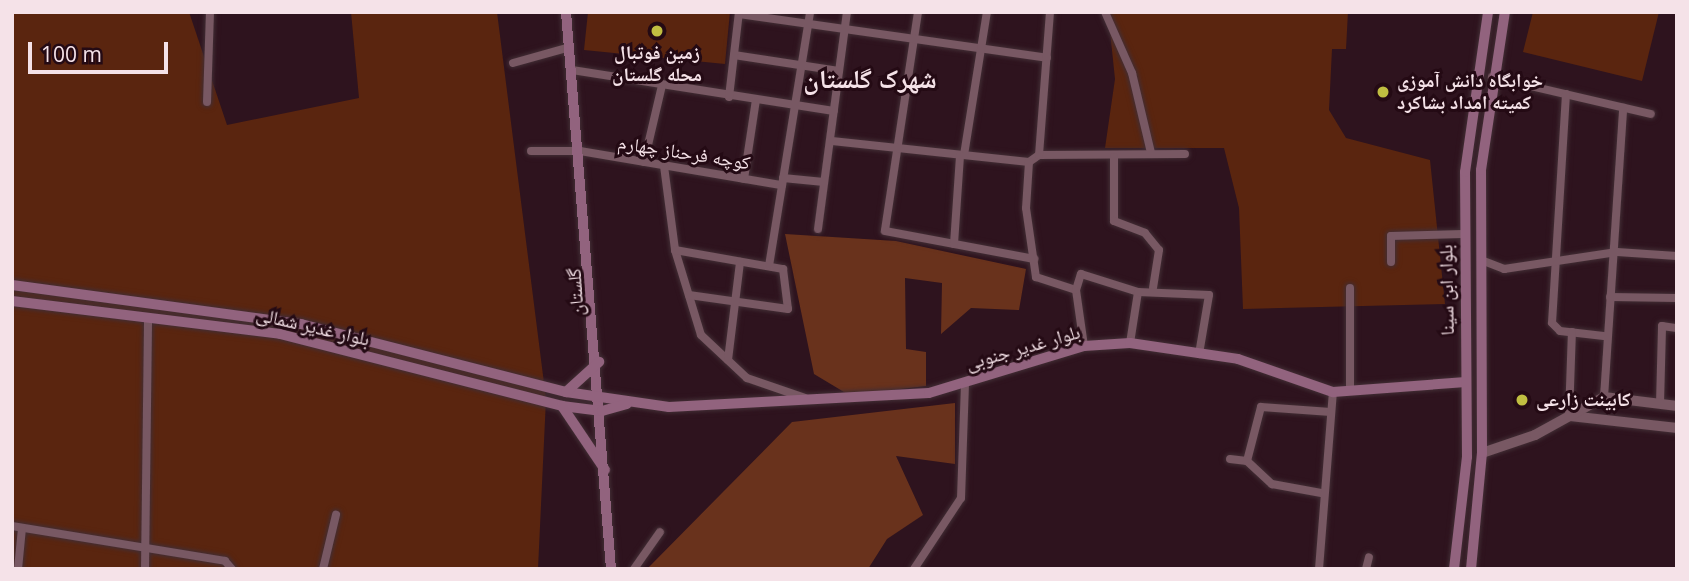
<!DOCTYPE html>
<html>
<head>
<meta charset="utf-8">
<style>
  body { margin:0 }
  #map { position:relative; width:1689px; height:581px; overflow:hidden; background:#2e131e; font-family:"Open Sans","Noto Naskh Arabic",sans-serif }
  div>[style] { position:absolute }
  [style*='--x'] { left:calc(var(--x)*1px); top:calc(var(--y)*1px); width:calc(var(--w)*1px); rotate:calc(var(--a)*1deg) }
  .green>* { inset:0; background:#5a250f }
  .forest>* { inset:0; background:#69321c }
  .roads { filter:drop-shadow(0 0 2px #422e35) drop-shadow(0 0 2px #422e35) }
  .minor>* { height:8px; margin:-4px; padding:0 4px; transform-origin:4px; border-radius:4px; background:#785863 }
  .tertiary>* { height:10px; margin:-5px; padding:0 5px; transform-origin:5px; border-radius:5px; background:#785863 }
  .secondary>* { height:10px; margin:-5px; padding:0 5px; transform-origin:5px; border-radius:5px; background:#92637e }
  .dots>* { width:19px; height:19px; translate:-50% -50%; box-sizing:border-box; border:4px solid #240a14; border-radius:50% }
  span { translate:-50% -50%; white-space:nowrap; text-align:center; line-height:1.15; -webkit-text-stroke:6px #240a14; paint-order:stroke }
  .poi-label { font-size:19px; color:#f5e2e8; font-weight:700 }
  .left { translate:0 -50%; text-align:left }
  .street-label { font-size:19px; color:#f5e2e8 }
  .district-label { font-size:26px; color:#f5e2e8; font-weight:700 }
  .frame { position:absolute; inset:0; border:14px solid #f5e2e8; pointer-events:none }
  .scale { position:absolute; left:28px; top:42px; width:140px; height:32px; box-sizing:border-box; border:4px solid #f5e2e8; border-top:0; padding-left:9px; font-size:21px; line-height:24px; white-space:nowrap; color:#f5e2e8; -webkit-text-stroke:5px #240a14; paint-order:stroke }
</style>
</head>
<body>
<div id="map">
  <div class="green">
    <div style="clip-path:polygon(12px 12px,189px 12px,227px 125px,359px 98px,351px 12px,497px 12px,546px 399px,538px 569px,12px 569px)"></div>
    <div style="clip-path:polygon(588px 12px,730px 12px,725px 64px,584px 50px)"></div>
    <div style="clip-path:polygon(1108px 12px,1348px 12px,1346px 49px,1332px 49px,1329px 110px,1346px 138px,1430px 160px,1445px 304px,1243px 309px,1239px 208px,1224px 148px,1105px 148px,1115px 79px)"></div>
    <div style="clip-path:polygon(1533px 12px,1659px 12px,1642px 81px,1523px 52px)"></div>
  </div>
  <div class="forest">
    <div style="clip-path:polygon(785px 234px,896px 241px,1026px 269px,1019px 310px,971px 308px,941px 334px,942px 283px,905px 278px,906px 349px,926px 352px,926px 386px,849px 395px,814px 374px)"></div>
    <div style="clip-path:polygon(955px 403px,955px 464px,896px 456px,923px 515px,887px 539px,868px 569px,647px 569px,792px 422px)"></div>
  </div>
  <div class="roads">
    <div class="minor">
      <div style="--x:918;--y:12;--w:221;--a:98.6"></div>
      <div style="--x:885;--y:231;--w:152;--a:10.6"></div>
      <div style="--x:1105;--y:12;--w:67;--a:66.1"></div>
      <div style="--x:1132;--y:73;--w:82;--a:76.6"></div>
      <div style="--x:739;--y:14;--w:311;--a:8.1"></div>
      <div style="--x:734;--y:55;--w:106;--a:8.7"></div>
      <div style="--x:513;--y:63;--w:59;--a:-15.7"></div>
      <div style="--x:572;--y:70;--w:265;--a:8.9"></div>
      <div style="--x:1492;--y:77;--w:163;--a:13.1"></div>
      <div style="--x:1566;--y:94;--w:229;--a:93.5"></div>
      <div style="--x:1552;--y:323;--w:11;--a:45"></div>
      <div style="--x:1560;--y:331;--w:44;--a:6.5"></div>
      <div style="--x:729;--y:97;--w:86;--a:-83.3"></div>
      <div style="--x:207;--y:102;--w:90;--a:-88.1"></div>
      <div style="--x:832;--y:141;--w:198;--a:6.1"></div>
      <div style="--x:1029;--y:162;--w:12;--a:-35"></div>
      <div style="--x:1039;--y:155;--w:146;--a:-0.4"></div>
      <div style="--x:531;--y:151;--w:49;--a:0"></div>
      <div style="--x:580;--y:151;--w:205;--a:9.6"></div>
      <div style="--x:964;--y:155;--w:145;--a:-80.9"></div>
      <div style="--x:1039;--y:155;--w:143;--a:-85.6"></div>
      <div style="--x:1114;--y:157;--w:64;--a:90"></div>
      <div style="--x:1114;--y:221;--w:33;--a:21"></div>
      <div style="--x:1145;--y:233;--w:22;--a:51"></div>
      <div style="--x:1159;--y:250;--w:38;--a:99"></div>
      <div style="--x:644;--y:162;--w:79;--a:-76.8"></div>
      <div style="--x:1029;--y:162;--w:46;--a:93.7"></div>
      <div style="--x:1026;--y:208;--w:70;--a:81.8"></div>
      <div style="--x:1036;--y:277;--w:42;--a:18"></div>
      <div style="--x:1076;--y:290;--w:57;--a:81.9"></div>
      <div style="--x:664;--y:166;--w:85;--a:82.5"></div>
      <div style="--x:675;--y:250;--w:89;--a:73"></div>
      <div style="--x:701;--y:335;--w:63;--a:43.1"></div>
      <div style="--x:747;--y:378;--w:61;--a:19"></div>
      <div style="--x:783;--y:178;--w:41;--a:5.6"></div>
      <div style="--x:744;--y:179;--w:80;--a:-81.4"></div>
      <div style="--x:818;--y:229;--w:219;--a:-82.4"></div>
      <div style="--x:954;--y:244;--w:89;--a:-86.1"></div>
      <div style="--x:675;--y:250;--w:110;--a:10"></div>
      <div style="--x:783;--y:269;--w:40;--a:82.9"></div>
      <div style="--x:788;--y:309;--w:100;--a:-172"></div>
      <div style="--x:1481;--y:260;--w:25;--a:21"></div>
      <div style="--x:1504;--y:269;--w:114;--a:-8.6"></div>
      <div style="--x:1617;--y:252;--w:60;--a:3.8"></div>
      <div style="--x:1391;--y:262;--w:26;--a:-90"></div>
      <div style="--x:1391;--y:236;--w:72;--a:-1.6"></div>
      <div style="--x:769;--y:266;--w:257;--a:-80.8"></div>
      <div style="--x:1350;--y:288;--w:103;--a:90"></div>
      <div style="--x:1076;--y:290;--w:17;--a:-73"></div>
      <div style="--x:1081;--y:274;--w:60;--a:17.5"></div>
      <div style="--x:1138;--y:292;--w:52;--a:98.9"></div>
      <div style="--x:1138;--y:292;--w:71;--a:2.4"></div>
      <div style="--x:1209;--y:295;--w:60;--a:99.6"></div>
      <div style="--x:1610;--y:297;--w:67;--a:0.9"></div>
      <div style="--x:728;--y:360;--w:99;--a:-83"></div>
      <div style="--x:1604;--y:397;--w:290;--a:-86.2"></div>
      <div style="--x:1660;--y:404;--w:78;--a:-88.5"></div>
      <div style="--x:1662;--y:326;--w:15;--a:8"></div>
      <div style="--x:1569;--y:416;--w:84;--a:-88"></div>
      <div style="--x:1230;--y:459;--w:17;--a:7"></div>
      <div style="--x:1247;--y:461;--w:34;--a:43"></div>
      <div style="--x:1272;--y:484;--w:50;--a:10.4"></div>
      <div style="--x:1247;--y:461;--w:56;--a:-75.5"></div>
      <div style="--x:1261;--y:407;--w:70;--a:4.1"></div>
      <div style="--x:12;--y:526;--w:216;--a:9.3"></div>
      <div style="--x:225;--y:561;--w:11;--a:49"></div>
      <div style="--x:18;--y:569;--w:41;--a:-84.4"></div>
      <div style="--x:145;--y:569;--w:249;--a:-89.3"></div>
      <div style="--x:323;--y:569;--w:56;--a:-76.5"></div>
      <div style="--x:634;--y:569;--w:45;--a:-54.9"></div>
      <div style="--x:914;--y:569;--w:85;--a:-56.5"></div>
      <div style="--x:961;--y:498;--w:115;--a:-88"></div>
      <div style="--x:1319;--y:569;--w:178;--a:-85.5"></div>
      <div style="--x:1366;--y:569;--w:12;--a:-76"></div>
    </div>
    <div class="tertiary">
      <div style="--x:1570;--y:416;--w:108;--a:6.4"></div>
      <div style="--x:1482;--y:453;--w:56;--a:-18.8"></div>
      <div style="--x:1535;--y:435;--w:79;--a:-28.8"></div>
      <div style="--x:1604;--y:397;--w:74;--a:7"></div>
    </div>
    <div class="secondary">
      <div style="--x:566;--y:12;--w:559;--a:85.38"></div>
      <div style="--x:12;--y:285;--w:292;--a:7.7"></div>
      <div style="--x:301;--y:324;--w:274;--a:14.4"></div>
      <div style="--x:566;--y:392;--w:104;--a:8.3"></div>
      <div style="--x:669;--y:407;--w:260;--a:-3.1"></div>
      <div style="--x:929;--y:393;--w:162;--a:-16.9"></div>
      <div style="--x:1084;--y:346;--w:46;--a:-3.7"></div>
      <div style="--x:1130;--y:343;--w:109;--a:8.4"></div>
      <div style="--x:1238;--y:359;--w:101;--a:19.2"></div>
      <div style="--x:1333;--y:392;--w:133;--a:-4.3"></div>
      <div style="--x:12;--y:301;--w:270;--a:7"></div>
      <div style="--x:280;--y:334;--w:291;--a:14.3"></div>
      <div style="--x:562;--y:406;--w:40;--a:7.1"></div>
      <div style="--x:602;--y:411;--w:26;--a:-16"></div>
      <div style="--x:566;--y:392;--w:45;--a:-42.3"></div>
      <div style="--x:562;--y:406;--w:77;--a:56.1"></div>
      <div style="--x:1454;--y:569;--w:113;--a:-83.4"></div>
      <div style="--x:1467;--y:457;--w:285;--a:-90.4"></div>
      <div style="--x:1465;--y:172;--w:162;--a:-81.8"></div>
      <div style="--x:1471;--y:569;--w:117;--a:-84.6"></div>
      <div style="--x:1482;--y:453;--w:283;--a:-90.2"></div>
      <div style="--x:1481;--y:170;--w:160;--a:-81.4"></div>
    </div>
  </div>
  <div class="dots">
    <div style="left:657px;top:31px;background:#c0be41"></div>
    <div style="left:1383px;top:92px;background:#c0be41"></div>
    <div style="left:1522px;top:400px;background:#c0be41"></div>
  </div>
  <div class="poi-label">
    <span style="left:657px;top:64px">زمین فوتبال<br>محله گلستان</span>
    <span class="left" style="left:1397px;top:92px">خوابگاه دانش آموزی<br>کمیته امداد بشاکرد</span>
    <span class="left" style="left:1536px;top:400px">کابینت زارعی</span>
  </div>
  <div class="street-label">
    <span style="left:684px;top:153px;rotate:9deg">کوچه فرحناز چهارم</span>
    <span style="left:1447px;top:290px;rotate:-91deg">بلوار ابن سینا</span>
    <span style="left:576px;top:292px;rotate:-94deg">گلستان</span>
    <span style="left:313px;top:327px;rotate:13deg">بلوار غدیر شمالی</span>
    <span style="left:1023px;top:348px;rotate:-16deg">بلوار غدیر جنوبی</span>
  </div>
  <div class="district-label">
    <span style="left:870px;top:79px">شهرک گلستان</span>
  </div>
  <div class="frame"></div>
  <div class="scale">100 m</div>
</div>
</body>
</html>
